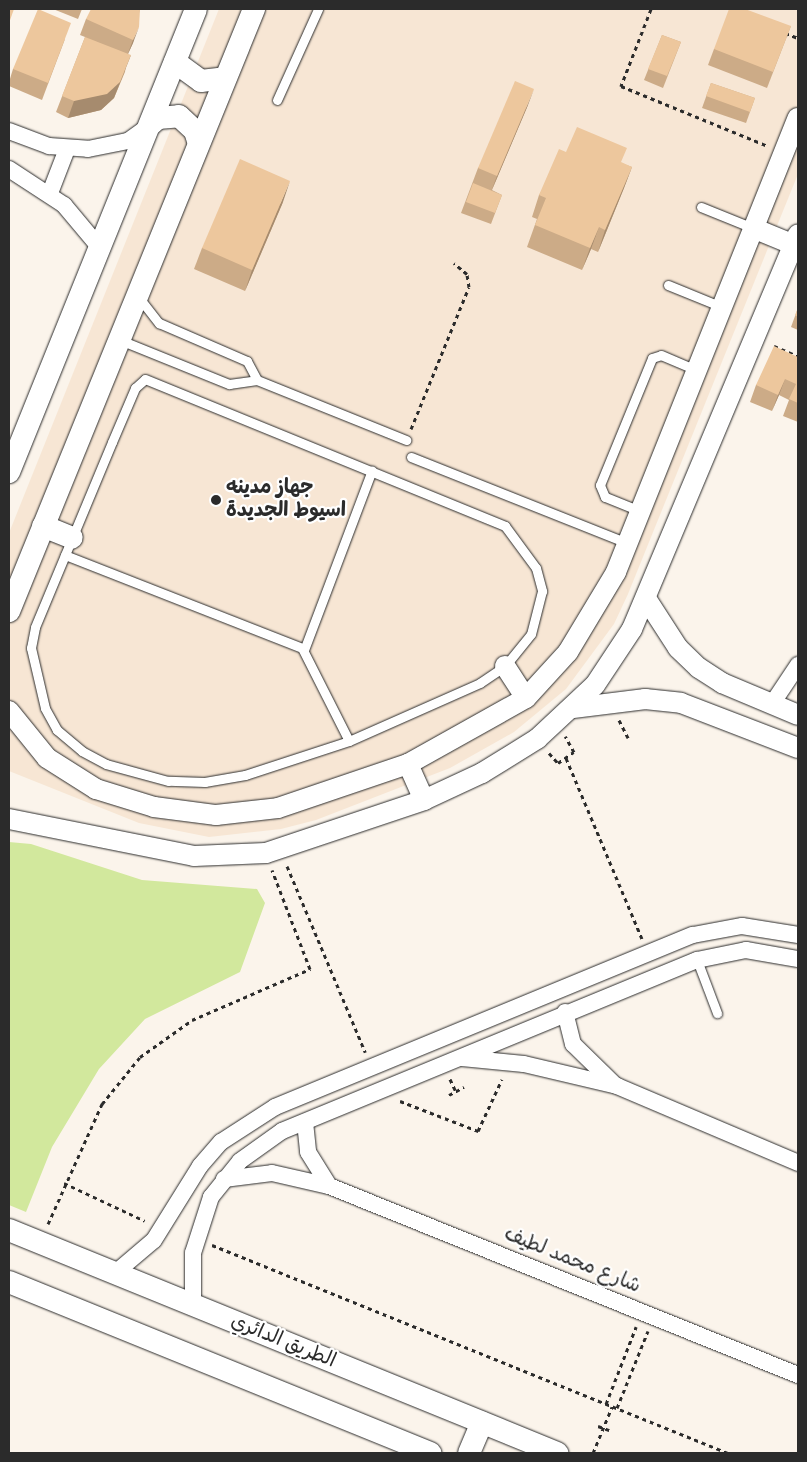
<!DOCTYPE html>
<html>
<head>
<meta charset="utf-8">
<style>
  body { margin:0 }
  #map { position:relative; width:807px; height:1462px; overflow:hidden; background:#fbf4eb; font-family:"Indie Flower","Playpen Sans Arabic",sans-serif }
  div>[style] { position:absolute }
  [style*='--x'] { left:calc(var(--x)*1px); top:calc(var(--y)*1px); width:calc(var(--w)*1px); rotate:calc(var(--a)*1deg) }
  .built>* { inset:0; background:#f7e6d4 }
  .green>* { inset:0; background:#d2e89d }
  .path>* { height:3px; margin-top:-1.5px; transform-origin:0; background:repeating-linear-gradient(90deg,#2b2b2b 0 4px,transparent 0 8px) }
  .roads { filter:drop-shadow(0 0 1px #2b2b2b) drop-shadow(0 0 1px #2b2b2b) }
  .service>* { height:9px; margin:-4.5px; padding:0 4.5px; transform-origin:4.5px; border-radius:4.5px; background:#fff }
  .minor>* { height:16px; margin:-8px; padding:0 8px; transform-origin:8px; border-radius:8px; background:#fff }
  .tertiary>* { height:20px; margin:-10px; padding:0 10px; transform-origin:10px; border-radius:10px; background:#fff }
  .secondary>* { height:22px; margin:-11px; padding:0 11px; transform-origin:11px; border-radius:11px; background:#fff }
  .wall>* { inset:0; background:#ccab87 }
  .shaded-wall>* { inset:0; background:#a68b6e }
  .building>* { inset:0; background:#edc79d }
  .dots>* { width:14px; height:14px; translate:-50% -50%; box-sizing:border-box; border:2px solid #fff; border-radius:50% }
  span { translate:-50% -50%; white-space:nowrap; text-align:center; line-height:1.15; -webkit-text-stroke:4.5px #fff; paint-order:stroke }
  .poi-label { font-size:20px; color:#2b2b2b; font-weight:700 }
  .left { translate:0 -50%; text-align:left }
  .street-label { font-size:20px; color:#2b2b2b }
  .frame { position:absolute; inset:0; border:10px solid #2b2b2b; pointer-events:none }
</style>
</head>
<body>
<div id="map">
  <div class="built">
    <div style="clip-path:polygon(219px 9px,798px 9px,798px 174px,628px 594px,614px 624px,566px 689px,514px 732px,450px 768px,316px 820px,281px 829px,209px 837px,139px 823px,9px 771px,9px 533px)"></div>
  </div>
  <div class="green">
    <div style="clip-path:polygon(9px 842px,31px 844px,142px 880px,257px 889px,265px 903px,240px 972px,145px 1019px,99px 1069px,52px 1147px,26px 1212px,9px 1205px)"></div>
  </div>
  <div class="path">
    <div style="--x:651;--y:9;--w:83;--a:111.3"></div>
    <div style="--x:621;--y:86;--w:159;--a:22.2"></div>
    <div style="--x:785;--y:33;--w:14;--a:21"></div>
    <div style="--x:774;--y:346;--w:26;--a:23"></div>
    <div style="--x:411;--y:429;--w:153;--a:-67.8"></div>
    <div style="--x:469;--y:287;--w:13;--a:-99"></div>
    <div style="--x:467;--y:274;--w:17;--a:-140"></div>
    <div style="--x:619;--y:720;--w:20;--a:63"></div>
    <div style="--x:549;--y:753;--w:13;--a:48"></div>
    <div style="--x:558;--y:763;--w:19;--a:-35"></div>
    <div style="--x:574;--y:752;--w:18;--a:-119"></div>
    <div style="--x:566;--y:758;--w:196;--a:67.2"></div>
    <div style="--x:287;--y:866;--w:202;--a:67.2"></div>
    <div style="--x:450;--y:1079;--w:14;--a:65"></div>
    <div style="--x:449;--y:1095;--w:17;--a:-28"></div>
    <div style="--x:400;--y:1101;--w:84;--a:21"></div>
    <div style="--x:478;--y:1131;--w:57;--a:-65.2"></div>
    <div style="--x:64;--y:1183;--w:89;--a:25.1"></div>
    <div style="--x:48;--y:1224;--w:132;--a:-65.8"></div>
    <div style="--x:102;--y:1104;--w:60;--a:-51"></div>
    <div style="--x:140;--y:1057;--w:64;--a:-35.4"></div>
    <div style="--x:192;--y:1020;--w:129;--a:-23.4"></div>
    <div style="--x:310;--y:969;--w:106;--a:-111"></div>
    <div style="--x:212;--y:1245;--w:556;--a:21.95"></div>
    <div style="--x:606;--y:1404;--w:83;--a:-68.7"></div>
    <div style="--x:617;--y:1408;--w:83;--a:-68.1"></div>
    <div style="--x:598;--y:1426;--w:12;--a:20"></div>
    <div style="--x:593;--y:1453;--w:50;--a:-67.6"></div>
  </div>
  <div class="roads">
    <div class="service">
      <div style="--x:277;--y:100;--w:100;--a:-65.7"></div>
      <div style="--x:701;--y:207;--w:56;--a:22"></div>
      <div style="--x:668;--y:285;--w:58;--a:22.2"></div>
      <div style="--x:140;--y:299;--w:31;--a:52"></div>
      <div style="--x:159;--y:323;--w:96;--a:23.4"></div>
      <div style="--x:247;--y:361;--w:21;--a:62"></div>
      <div style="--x:120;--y:340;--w:118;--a:22"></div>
      <div style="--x:229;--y:384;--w:28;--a:-8"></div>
      <div style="--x:257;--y:380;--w:161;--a:21.9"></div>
      <div style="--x:145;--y:379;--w:389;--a:22.2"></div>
      <div style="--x:505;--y:526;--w:52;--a:53.6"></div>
      <div style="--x:536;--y:568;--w:24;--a:75"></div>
      <div style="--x:542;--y:591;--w:44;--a:104.3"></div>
      <div style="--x:531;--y:634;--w:41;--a:129.1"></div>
      <div style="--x:505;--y:666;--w:30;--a:146"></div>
      <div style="--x:480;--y:683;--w:143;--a:156.1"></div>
      <div style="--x:349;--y:741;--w:109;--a:161.9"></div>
      <div style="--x:245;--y:775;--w:41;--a:170.1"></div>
      <div style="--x:205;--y:782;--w:37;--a:-178"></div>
      <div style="--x:168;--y:781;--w:64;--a:-164.7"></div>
      <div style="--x:106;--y:764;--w:27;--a:-152"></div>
      <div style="--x:82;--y:751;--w:33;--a:-140"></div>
      <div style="--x:57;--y:730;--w:25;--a:-119"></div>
      <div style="--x:45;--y:708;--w:62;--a:-103.1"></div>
      <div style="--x:31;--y:648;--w:21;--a:-79"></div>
      <div style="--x:35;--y:627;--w:200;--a:-67.4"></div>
      <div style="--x:112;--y:442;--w:59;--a:-66.9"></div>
      <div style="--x:135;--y:388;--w:13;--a:-42"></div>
      <div style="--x:411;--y:457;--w:232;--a:21.7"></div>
      <div style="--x:640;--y:511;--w:38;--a:-158"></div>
      <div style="--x:605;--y:497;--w:13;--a:-113"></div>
      <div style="--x:600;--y:485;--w:137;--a:-67.7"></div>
      <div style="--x:652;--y:358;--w:9;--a:-18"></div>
      <div style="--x:661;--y:355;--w:38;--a:23"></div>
      <div style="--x:65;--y:555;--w:255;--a:21.4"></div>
      <div style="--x:302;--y:648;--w:104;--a:63.2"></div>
      <div style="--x:304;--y:650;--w:192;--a:-69.3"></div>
      <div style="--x:697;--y:960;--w:57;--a:69.3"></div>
    </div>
    <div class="minor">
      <div style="--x:9;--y:131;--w:43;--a:20.6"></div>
      <div style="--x:49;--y:146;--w:39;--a:4"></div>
      <div style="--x:88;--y:149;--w:41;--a:-11.3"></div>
      <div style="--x:128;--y:141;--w:27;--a:-36"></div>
      <div style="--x:9;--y:169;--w:66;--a:33.2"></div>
      <div style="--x:64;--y:205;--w:56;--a:50.1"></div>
      <div style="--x:50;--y:193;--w:47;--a:-68.9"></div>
      <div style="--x:772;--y:704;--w:47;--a:-56.3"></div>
      <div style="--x:565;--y:1012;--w:33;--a:76"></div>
      <div style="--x:573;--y:1044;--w:59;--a:44.3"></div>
      <div style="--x:462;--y:1058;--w:62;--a:5.5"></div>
      <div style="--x:524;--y:1064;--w:96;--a:13.3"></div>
      <div style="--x:617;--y:1086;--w:197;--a:23"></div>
      <div style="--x:305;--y:1122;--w:30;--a:84"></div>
      <div style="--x:308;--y:1152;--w:40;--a:58"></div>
      <div style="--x:224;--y:1179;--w:48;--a:-7.1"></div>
      <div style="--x:272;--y:1173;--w:58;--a:12.8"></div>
      <div style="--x:329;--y:1186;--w:506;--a:21.95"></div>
      <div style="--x:114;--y:1274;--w:52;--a:-40.4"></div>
      <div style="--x:154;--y:1240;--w:87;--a:-58.1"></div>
      <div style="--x:200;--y:1166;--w:32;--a:-49"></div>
      <div style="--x:221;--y:1142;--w:64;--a:-32.9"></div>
      <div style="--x:275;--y:1107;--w:452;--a:-22.4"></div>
      <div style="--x:693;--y:935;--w:50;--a:-10.4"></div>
      <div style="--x:742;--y:926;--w:57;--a:9.1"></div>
      <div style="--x:193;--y:1306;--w:53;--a:-90"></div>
      <div style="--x:193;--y:1253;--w:59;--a:-72.2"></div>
      <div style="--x:211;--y:1197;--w:46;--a:-51.1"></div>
      <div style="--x:240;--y:1161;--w:52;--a:-35.5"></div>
      <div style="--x:282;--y:1131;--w:449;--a:-22.4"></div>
      <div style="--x:697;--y:960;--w:50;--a:-11.5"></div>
      <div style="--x:746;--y:950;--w:53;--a:9.8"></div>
    </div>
    <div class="tertiary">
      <div style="--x:753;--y:228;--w:44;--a:22.5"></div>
      <div style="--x:647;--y:600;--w:57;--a:57.1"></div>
      <div style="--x:678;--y:648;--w:29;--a:44"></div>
      <div style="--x:699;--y:668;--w:27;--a:33"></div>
      <div style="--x:722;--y:683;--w:82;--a:22.8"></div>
      <div style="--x:505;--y:666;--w:38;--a:57"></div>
      <div style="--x:573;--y:708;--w:73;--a:-7.1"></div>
      <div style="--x:645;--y:699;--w:36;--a:6"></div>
      <div style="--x:681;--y:703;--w:125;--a:21"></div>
      <div style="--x:9;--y:711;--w:60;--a:51"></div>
      <div style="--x:47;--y:758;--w:58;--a:32.3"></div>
      <div style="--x:96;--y:789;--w:61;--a:17.2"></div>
      <div style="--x:154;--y:807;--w:63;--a:7.4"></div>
      <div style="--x:216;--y:815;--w:62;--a:-6.4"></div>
      <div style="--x:278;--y:808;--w:137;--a:-18.7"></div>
      <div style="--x:408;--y:764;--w:135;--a:-29.2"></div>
      <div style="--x:526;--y:698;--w:62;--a:-47.6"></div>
      <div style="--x:568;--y:652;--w:93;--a:-59"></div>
      <div style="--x:616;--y:572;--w:489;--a:-68.2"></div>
      <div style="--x:408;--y:764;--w:39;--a:66"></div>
      <div style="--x:9;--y:819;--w:189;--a:11.3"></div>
      <div style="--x:194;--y:856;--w:72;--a:-2.4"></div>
      <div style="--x:266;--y:853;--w:167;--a:-18.5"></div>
      <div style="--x:424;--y:800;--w:64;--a:-25"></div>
      <div style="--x:482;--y:773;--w:65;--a:-31.7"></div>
      <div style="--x:537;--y:739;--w:79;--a:-43"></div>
      <div style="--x:595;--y:685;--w:67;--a:-56.5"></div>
      <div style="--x:632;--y:629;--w:428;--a:-67.2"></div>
    </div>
    <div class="secondary">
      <div style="--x:175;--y:62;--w:32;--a:36"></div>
      <div style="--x:201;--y:81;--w:24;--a:-7"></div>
      <div style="--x:150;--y:125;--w:11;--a:-41"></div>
      <div style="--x:158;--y:118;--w:21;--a:-5"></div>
      <div style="--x:179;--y:116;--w:22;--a:43"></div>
      <div style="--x:195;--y:131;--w:10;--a:73"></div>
      <div style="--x:9;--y:472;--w:499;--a:-68"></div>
      <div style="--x:43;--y:526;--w:31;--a:22"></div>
      <div style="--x:9;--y:611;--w:650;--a:-67.85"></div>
      <div style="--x:9;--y:1230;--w:592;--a:22.14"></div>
      <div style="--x:9;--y:1282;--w:455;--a:22.1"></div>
      <div style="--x:469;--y:1453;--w:33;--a:-67"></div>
    </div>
  </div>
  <div class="wall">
    <div style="clip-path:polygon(53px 9px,82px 9px,78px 19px)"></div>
    <div style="clip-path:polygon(140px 9px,133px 43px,128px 54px,125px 72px,114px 98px,101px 110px,68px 118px,56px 112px,85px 37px,80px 35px,86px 19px)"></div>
    <div style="clip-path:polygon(791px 26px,767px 88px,708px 65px,714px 49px)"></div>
    <div style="clip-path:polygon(662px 35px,681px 42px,663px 88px,644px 80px)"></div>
    <div style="clip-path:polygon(65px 39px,42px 100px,9px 86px,9px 82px,13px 69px)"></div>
    <div style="clip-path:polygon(711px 83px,755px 98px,746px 123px,702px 108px)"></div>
    <div style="clip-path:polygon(528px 105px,492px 190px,502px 195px,491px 224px,461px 213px,478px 168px)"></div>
    <div style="clip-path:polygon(566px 152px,621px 163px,632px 167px,624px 188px,598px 252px,591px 249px,582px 270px,527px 247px,537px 219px,532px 217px,539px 195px)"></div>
    <div style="clip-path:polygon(283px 202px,245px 291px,194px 269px,202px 248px)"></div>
    <div style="clip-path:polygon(798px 308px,798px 330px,791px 327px)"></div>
    <div style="clip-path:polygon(798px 357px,798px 422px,783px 416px,789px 400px,779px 395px,772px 411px,750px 402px,756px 385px)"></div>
  </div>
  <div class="shaded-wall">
    <div style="clip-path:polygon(139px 27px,133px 43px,127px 56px,133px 40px)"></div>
    <div style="clip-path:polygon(131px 55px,114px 98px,101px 110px,68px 118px,74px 101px)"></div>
    <div style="clip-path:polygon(534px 89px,528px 105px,491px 192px,497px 176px)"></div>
    <div style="clip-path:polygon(632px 167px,624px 188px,598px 252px,605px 230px)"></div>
    <div style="clip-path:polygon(290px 181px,283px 202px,245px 291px,252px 270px)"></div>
    <div style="clip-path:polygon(599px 227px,591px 249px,582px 270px,590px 248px)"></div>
    <div style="clip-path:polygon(785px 379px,779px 395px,772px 411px,778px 395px)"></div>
  </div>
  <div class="building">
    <div style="clip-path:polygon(9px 9px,14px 9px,9px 23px)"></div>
    <div style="clip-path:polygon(38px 9px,71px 23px,48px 83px,13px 69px)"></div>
    <div style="clip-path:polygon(91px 9px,140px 9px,139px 27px,133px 40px,86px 19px)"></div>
    <div style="clip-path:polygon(729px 9px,745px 9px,791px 26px,773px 72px,714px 49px)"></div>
    <div style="clip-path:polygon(662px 35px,681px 42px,667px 76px,648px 69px)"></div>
    <div style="clip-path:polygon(85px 37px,131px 55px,120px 82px,107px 94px,74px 101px,62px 96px)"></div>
    <div style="clip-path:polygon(515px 81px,534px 89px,497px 176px,478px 168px)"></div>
    <div style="clip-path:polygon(711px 83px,755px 98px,750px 112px,706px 96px)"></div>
    <div style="clip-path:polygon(577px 127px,627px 148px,621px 162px,632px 167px,605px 230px,599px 227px,590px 248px,535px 225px,546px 198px,539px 195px,559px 149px,566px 152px)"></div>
    <div style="clip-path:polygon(240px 159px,290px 181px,252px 270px,202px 248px)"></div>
    <div style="clip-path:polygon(473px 183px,502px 195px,495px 213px,466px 202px)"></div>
    <div style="clip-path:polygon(798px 308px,798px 317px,795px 315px)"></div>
    <div style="clip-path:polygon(774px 346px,798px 357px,798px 403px,789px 399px,796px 384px,785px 379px,778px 395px,756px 385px)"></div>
  </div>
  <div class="dots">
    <div style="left:216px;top:500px;background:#2b2b2b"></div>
  </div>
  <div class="poi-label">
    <span class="left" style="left:226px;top:500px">جهاز مدينه<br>اسيوط الجديدة</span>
  </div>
  <div class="street-label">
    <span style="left:572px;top:1261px;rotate:22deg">شارع محمد لطيف</span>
    <span style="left:283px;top:1342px;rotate:22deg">الطريق الدائري</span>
  </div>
  <div class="frame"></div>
</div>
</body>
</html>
